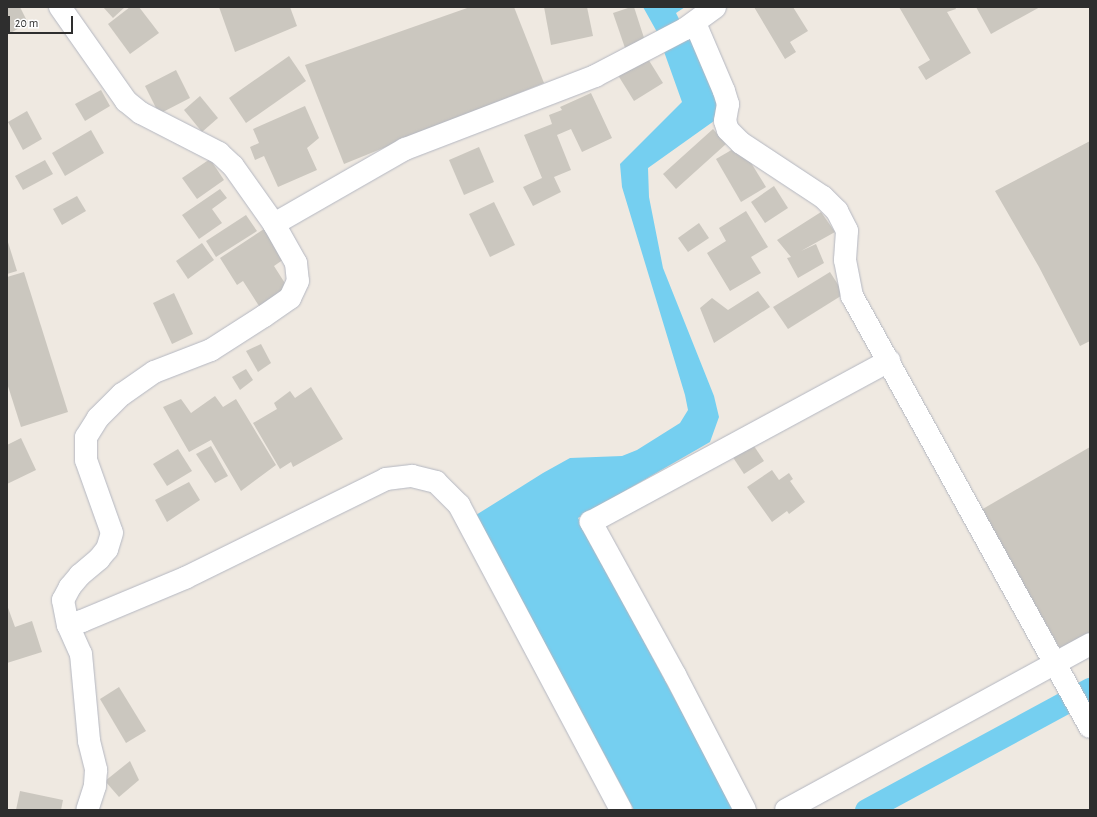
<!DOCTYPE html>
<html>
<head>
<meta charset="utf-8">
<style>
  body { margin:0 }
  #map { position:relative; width:1097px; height:817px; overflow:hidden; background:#efe9e1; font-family:"Alegreya Sans",sans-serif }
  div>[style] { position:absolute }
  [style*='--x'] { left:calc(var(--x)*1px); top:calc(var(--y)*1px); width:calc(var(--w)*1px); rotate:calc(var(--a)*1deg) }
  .water>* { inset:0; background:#75cff0 }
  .canal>* { height:23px; margin:-11.5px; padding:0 11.5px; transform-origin:11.5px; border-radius:11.5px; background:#75cff0 }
  .building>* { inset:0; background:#cbc7bf }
  .roads { filter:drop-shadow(0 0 1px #b4b7c1) drop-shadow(0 0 1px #b4b7c1) }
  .minor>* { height:22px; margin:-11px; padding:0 11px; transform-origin:11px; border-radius:11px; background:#fff }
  span { translate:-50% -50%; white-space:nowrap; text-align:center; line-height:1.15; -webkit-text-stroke:3px #fff; paint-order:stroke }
  .frame { position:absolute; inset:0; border:8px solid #2e2e2e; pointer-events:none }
  .scale { position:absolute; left:8px; top:16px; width:65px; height:18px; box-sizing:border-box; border:2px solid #2e2e2e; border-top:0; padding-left:5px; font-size:12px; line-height:14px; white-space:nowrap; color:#2e2e2e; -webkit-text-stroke:3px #fff; paint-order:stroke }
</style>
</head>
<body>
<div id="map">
  <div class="water">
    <div style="clip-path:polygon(643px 7px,685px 7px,676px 13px,686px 33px,691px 32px,718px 97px,714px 121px,648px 168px,649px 197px,663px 268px,714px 396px,719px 417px,710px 442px,578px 518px,725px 793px,738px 810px,634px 810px,476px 515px,543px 473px,570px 458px,622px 456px,637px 450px,680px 423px,688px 410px,685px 395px,622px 187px,620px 164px,682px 102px,657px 32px)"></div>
  </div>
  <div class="canal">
    <div style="--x:866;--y:810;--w:255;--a:-28.4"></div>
  </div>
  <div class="building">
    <div style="clip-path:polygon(7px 7px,20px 7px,28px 23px,7px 35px)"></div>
    <div style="clip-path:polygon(103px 7px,125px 7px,113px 18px)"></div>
    <div style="clip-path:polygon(130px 7px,139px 7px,159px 33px,130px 54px,108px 24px)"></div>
    <div style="clip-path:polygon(219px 7px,290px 7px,297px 26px,235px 52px)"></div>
    <div style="clip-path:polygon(470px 7px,514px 7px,544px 83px,344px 164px,305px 65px)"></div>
    <div style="clip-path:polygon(544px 7px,587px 7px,593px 36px,551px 45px)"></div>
    <div style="clip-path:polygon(631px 7px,634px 7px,645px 41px,625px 48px,613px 13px)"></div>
    <div style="clip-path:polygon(754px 7px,793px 7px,808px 31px,790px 42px,796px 52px,785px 59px)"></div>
    <div style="clip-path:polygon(899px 7px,955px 7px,956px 9px,947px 12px,971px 53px,926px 80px,918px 67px,930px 60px)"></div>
    <div style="clip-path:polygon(976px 7px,1040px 7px,991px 34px)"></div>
    <div style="clip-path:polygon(645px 54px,663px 83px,634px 101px,616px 72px)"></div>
    <div style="clip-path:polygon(289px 56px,306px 81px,246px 123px,229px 98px)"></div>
    <div style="clip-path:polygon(176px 70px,190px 98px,159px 114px,145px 86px)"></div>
    <div style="clip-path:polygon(101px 90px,110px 106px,85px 121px,75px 104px)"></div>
    <div style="clip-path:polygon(591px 93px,612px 138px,582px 152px,571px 129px,557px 135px,571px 170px,554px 177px,561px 192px,533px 206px,523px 187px,542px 178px,524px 135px,552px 124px,549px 115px,562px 110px,560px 107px)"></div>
    <div style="clip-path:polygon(200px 96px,218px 118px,202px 132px,184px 110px)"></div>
    <div style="clip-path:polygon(305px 106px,319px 138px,307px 148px,317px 170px,278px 187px,264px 156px,255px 160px,250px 147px,259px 143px,253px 129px)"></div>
    <div style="clip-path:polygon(27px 111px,42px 139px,23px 150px,8px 122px)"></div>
    <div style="clip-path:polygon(713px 129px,726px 144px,676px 189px,663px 174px)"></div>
    <div style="clip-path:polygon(91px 130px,104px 153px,65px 176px,52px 153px)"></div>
    <div style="clip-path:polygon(1090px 141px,1090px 341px,1080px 346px,1039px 267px,995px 191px)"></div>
    <div style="clip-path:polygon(740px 145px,766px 187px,741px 202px,716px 159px)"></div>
    <div style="clip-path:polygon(479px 147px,494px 182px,464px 195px,449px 160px)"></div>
    <div style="clip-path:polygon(210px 159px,224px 180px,197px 199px,182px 178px)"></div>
    <div style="clip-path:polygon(45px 160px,53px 174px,23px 190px,15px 176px)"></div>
    <div style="clip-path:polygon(774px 186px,788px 208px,765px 223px,751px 202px)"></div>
    <div style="clip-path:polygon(220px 189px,227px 198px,212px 209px,222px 223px,199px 239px,182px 215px)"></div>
    <div style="clip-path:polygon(77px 196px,86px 211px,62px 225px,53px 209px)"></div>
    <div style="clip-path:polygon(494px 202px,515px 245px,490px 257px,469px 214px)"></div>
    <div style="clip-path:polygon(746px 211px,768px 247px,751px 257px,761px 273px,730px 291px,707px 253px,726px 241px,719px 228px)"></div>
    <div style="clip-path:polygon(821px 212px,835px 232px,801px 251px,816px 244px,824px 263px,798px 278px,787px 258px,791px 257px,777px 240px)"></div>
    <div style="clip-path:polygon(246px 215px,257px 231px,216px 257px,206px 241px)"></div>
    <div style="clip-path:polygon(699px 223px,709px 238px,688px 252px,678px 238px)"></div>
    <div style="clip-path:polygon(267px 227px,287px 257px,274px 266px,288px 288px,259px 306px,243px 281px,237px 285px,220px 258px)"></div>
    <div style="clip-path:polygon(7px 239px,17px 271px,7px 274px)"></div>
    <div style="clip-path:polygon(202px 243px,214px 260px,188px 279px,176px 261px)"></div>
    <div style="clip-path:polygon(24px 272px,68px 412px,21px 427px,7px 383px,7px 277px)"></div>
    <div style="clip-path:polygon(830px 272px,844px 294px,788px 329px,773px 307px)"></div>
    <div style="clip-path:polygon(758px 291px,770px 307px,714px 343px,700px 308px,712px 298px,728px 310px)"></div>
    <div style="clip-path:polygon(174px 293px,193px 334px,172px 344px,153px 303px)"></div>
    <div style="clip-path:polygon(261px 344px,271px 363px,258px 372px,246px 351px)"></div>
    <div style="clip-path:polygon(246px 369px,253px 380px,240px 390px,232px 377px)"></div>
    <div style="clip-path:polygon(311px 387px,343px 439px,293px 467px,291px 462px,280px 469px,253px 423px,277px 409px,274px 403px,290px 391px,295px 398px)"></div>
    <div style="clip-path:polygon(215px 396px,223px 407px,236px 399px,276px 465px,241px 491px,211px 440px,189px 452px,163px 407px,181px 399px,191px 413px)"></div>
    <div style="clip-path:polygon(21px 438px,36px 470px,7px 484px,7px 445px)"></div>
    <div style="clip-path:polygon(752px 443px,764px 461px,744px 474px,732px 456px)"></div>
    <div style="clip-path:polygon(211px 446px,228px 476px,215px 483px,196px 454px)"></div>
    <div style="clip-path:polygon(1090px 447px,1090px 633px,1060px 649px,981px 510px)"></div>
    <div style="clip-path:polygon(178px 449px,192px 471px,167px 486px,153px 464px)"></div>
    <div style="clip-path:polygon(772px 470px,779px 480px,789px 473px,793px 479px,790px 481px,805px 502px,789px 514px,787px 511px,772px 522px,747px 487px)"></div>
    <div style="clip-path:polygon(189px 482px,200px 500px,167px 522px,155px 500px)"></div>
    <div style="clip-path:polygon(7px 605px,15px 627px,32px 621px,42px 652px,7px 663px)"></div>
    <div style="clip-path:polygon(119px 687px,146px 731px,126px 743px,100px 699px)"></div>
    <div style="clip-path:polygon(130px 761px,139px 780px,119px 797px,105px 781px)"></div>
    <div style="clip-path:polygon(20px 791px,63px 800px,61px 810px,16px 810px)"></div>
  </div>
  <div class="roads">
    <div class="minor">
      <div style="--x:60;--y:7;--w:115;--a:54.9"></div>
      <div style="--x:126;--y:101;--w:19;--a:39"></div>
      <div style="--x:141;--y:113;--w:88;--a:27.1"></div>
      <div style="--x:219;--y:153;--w:19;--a:43"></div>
      <div style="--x:233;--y:166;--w:71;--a:54.7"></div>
      <div style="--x:274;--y:224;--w:45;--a:60.6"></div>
      <div style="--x:296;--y:263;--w:18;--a:84"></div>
      <div style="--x:298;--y:281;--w:19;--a:115"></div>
      <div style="--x:290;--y:298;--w:32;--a:145"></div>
      <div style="--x:264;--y:316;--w:63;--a:147.3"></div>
      <div style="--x:211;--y:350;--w:61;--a:158.9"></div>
      <div style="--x:154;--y:372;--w:39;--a:145"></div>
      <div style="--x:122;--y:394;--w:34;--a:135"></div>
      <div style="--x:98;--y:418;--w:22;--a:122"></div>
      <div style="--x:86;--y:437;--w:23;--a:90"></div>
      <div style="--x:86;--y:460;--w:77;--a:70.4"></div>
      <div style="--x:112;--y:533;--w:17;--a:107"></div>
      <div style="--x:107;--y:549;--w:13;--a:129"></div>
      <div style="--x:99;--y:559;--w:25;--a:140"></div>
      <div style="--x:80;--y:575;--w:16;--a:130"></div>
      <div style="--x:70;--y:587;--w:15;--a:118"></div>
      <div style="--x:63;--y:600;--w:25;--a:79"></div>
      <div style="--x:68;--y:625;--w:32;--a:66"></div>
      <div style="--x:81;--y:654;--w:87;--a:84.7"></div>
      <div style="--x:89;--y:741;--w:30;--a:76"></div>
      <div style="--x:96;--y:770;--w:16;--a:94"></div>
      <div style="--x:95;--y:786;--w:25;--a:108"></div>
      <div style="--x:695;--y:23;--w:74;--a:66.9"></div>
      <div style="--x:724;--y:91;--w:14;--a:73"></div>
      <div style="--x:728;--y:104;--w:17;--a:100"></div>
      <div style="--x:725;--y:121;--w:9;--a:72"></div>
      <div style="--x:728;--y:130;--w:18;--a:45"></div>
      <div style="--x:741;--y:143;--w:98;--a:33.4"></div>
      <div style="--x:823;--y:197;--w:20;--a:45"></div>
      <div style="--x:837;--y:211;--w:22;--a:63"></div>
      <div style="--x:847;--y:231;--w:29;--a:94"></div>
      <div style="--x:845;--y:260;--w:37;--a:79"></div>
      <div style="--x:852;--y:296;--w:492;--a:61.1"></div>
      <div style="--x:274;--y:224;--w:151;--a:-29.8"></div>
      <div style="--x:405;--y:149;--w:204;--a:-21"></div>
      <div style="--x:595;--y:76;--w:102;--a:-27.6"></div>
      <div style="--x:685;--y:29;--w:37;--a:-36"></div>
      <div style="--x:68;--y:625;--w:15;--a:-16"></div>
      <div style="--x:82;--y:621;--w:112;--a:-22.7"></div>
      <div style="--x:185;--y:578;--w:224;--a:-26.2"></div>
      <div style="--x:386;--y:479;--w:26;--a:-7"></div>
      <div style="--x:412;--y:476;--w:25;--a:14"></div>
      <div style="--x:436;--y:482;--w:33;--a:45"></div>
      <div style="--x:459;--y:505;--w:345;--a:62"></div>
      <div style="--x:745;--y:810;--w:152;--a:-117.4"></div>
      <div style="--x:675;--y:675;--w:175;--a:-118.8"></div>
      <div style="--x:591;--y:522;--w:339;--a:-28.4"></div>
      <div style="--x:786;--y:810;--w:346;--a:-28.6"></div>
    </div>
  </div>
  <div class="frame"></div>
  <div class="scale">20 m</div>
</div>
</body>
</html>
